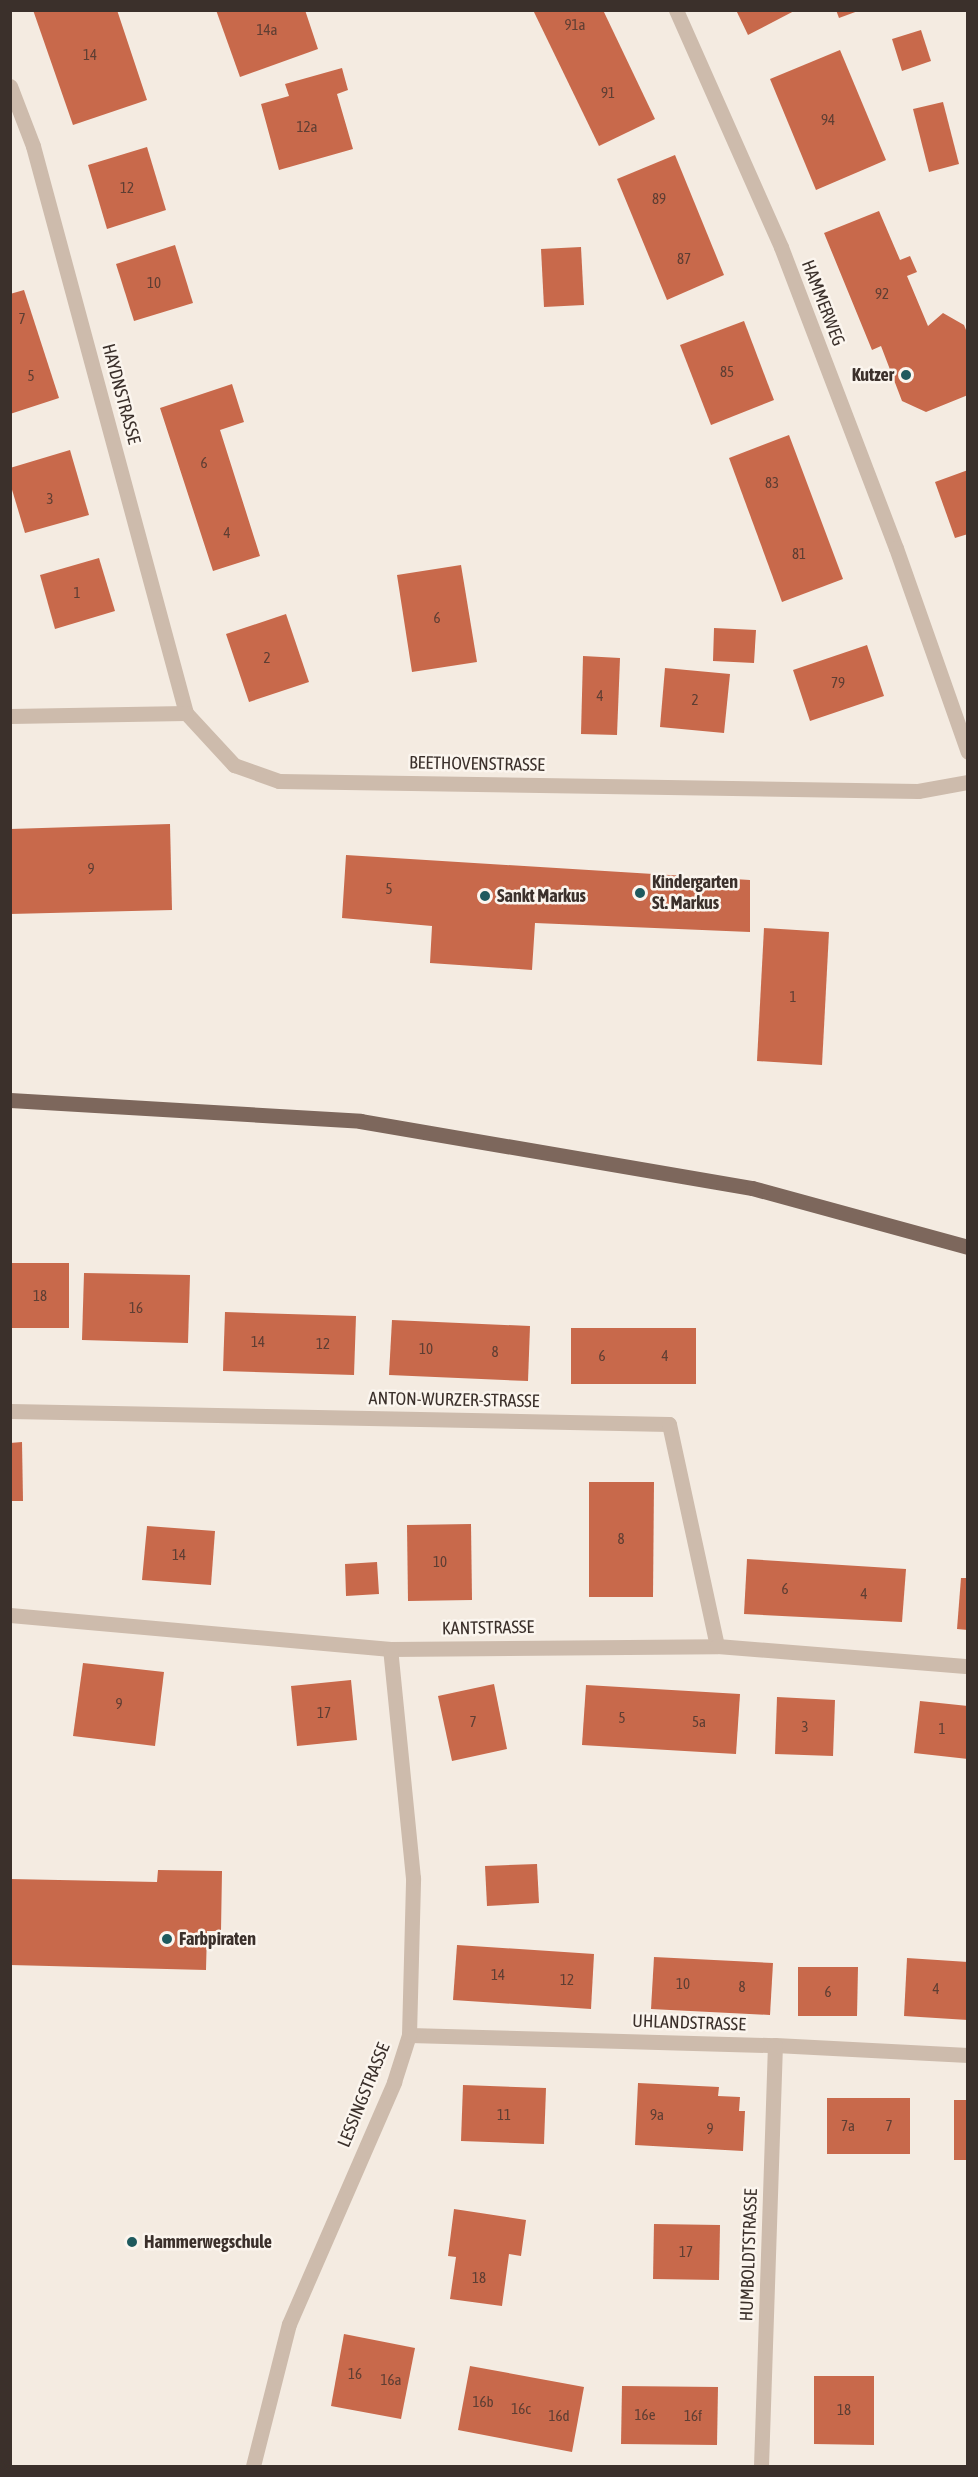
<!DOCTYPE html>
<html>
<head>
<meta charset="utf-8">
<style>
  body { margin:0 }
  #map { position:relative; width:978px; height:2477px; overflow:hidden; background:#f4ebe1; font-family:"Asap Condensed",sans-serif }
  div>[style] { position:absolute }
  [style*='--x'] { left:calc(var(--x)*1px); top:calc(var(--y)*1px); width:calc(var(--w)*1px); rotate:calc(var(--a)*1deg) }
  .building>* { inset:0; background:#c8694b }
  .street>* { height:15px; margin:-7.5px; padding:0 7.5px; transform-origin:7.5px; border-radius:7.5px; background:#cdbbac }
  .primary>* { height:15px; margin:-7.5px; padding:0 7.5px; transform-origin:7.5px; border-radius:7.5px; background:#7d675c }
  .dots>* { width:16px; height:16px; translate:-50% -50%; box-sizing:border-box; border:3px solid #fbf5ee; border-radius:50% }
  span { translate:-50% -50%; white-space:nowrap; text-align:center; line-height:1.15; -webkit-text-stroke:5px #fbf5ee; paint-order:stroke }
  .number-label { font-size:15px; color:#5e3e33 }
  .number-label span { -webkit-text-stroke-width:0 }
  .street-label { font-size:18px; color:#3b302b }
  .poi-label { font-size:18px; color:#3b302b; font-weight:700 }
  .right { translate:-100% -50%; text-align:right }
  .left { translate:0 -50%; text-align:left }
  .frame { position:absolute; inset:0; border:12px solid #3b302b; pointer-events:none }
</style>
</head>
<body>
<div id="map">
  <div class="building">
    <div style="clip-path:polygon(33px 10px,117px 10px,147px 100px,73px 125px)"></div>
    <div style="clip-path:polygon(216px 10px,305px 10px,318px 49px,240px 77px)"></div>
    <div style="clip-path:polygon(533px 10px,603px 10px,655px 119px,599px 146px)"></div>
    <div style="clip-path:polygon(736px 10px,796px 10px,748px 35px)"></div>
    <div style="clip-path:polygon(836px 10px,858px 10px,858px 11px,839px 18px)"></div>
    <div style="clip-path:polygon(921px 30px,931px 61px,902px 71px,892px 39px)"></div>
    <div style="clip-path:polygon(840px 50px,886px 160px,816px 190px,770px 79px)"></div>
    <div style="clip-path:polygon(342px 68px,348px 90px,337px 94px,353px 149px,279px 170px,261px 104px,289px 96px,285px 84px)"></div>
    <div style="clip-path:polygon(943px 102px,959px 164px,929px 172px,913px 109px)"></div>
    <div style="clip-path:polygon(147px 147px,166px 210px,107px 229px,88px 165px)"></div>
    <div style="clip-path:polygon(675px 155px,724px 275px,667px 300px,617px 179px)"></div>
    <div style="clip-path:polygon(879px 211px,900px 260px,910px 256px,917px 272px,907px 276px,928px 326px,943px 313px,964px 325px,968px 335px,968px 395px,926px 412px,902px 401px,881px 346px,872px 350px,824px 233px)"></div>
    <div style="clip-path:polygon(175px 245px,193px 303px,134px 321px,116px 264px)"></div>
    <div style="clip-path:polygon(581px 247px,584px 305px,544px 307px,541px 249px)"></div>
    <div style="clip-path:polygon(24px 290px,59px 398px,10px 414px,10px 294px)"></div>
    <div style="clip-path:polygon(744px 321px,774px 400px,711px 425px,680px 345px)"></div>
    <div style="clip-path:polygon(232px 384px,244px 422px,220px 430px,260px 556px,213px 571px,160px 408px)"></div>
    <div style="clip-path:polygon(789px 435px,843px 579px,782px 602px,729px 458px)"></div>
    <div style="clip-path:polygon(70px 450px,89px 515px,25px 533px,10px 483px,10px 468px)"></div>
    <div style="clip-path:polygon(968px 470px,968px 534px,955px 538px,935px 482px)"></div>
    <div style="clip-path:polygon(99px 558px,115px 611px,55px 629px,40px 575px)"></div>
    <div style="clip-path:polygon(461px 565px,477px 662px,412px 672px,397px 575px)"></div>
    <div style="clip-path:polygon(286px 614px,309px 682px,249px 702px,226px 634px)"></div>
    <div style="clip-path:polygon(714px 628px,756px 630px,754px 663px,713px 661px)"></div>
    <div style="clip-path:polygon(867px 645px,884px 696px,810px 721px,793px 670px)"></div>
    <div style="clip-path:polygon(583px 656px,620px 658px,617px 735px,581px 734px)"></div>
    <div style="clip-path:polygon(665px 668px,730px 674px,724px 733px,660px 727px)"></div>
    <div style="clip-path:polygon(170px 824px,172px 910px,10px 914px,10px 829px)"></div>
    <div style="clip-path:polygon(346px 855px,750px 880px,750px 932px,535px 923px,532px 970px,430px 963px,432px 926px,342px 918px)"></div>
    <div style="clip-path:polygon(764px 928px,829px 932px,822px 1065px,757px 1061px)"></div>
    <div style="clip-path:polygon(10px 1263px,69px 1263px,69px 1328px,10px 1328px)"></div>
    <div style="clip-path:polygon(84px 1273px,190px 1275px,188px 1343px,82px 1340px)"></div>
    <div style="clip-path:polygon(225px 1312px,356px 1316px,354px 1375px,223px 1371px)"></div>
    <div style="clip-path:polygon(392px 1320px,530px 1326px,528px 1381px,389px 1375px)"></div>
    <div style="clip-path:polygon(571px 1328px,696px 1328px,696px 1384px,571px 1384px)"></div>
    <div style="clip-path:polygon(22px 1442px,23px 1501px,10px 1501px,10px 1443px)"></div>
    <div style="clip-path:polygon(589px 1482px,654px 1482px,653px 1597px,589px 1597px)"></div>
    <div style="clip-path:polygon(471px 1524px,472px 1600px,408px 1601px,407px 1525px)"></div>
    <div style="clip-path:polygon(147px 1526px,215px 1531px,211px 1585px,142px 1580px)"></div>
    <div style="clip-path:polygon(747px 1559px,906px 1569px,902px 1622px,744px 1614px)"></div>
    <div style="clip-path:polygon(377px 1562px,379px 1594px,346px 1596px,345px 1564px)"></div>
    <div style="clip-path:polygon(961px 1578px,968px 1578px,968px 1630px,957px 1629px)"></div>
    <div style="clip-path:polygon(83px 1663px,164px 1672px,155px 1746px,73px 1736px)"></div>
    <div style="clip-path:polygon(351px 1680px,357px 1740px,297px 1746px,291px 1686px)"></div>
    <div style="clip-path:polygon(494px 1684px,507px 1749px,452px 1761px,438px 1696px)"></div>
    <div style="clip-path:polygon(586px 1685px,740px 1694px,736px 1754px,582px 1745px)"></div>
    <div style="clip-path:polygon(777px 1697px,835px 1700px,833px 1756px,775px 1754px)"></div>
    <div style="clip-path:polygon(920px 1701px,968px 1706px,968px 1759px,914px 1753px)"></div>
    <div style="clip-path:polygon(537px 1864px,539px 1903px,487px 1906px,485px 1866px)"></div>
    <div style="clip-path:polygon(158px 1870px,222px 1871px,221px 1931px,207px 1931px,206px 1970px,10px 1965px,10px 1879px,157px 1882px)"></div>
    <div style="clip-path:polygon(457px 1945px,594px 1954px,591px 2009px,453px 2000px)"></div>
    <div style="clip-path:polygon(654px 1957px,773px 1963px,770px 2015px,651px 2009px)"></div>
    <div style="clip-path:polygon(907px 1958px,968px 1962px,968px 2020px,904px 2016px)"></div>
    <div style="clip-path:polygon(798px 1967px,858px 1967px,857px 2016px,798px 2016px)"></div>
    <div style="clip-path:polygon(638px 2083px,719px 2087px,718px 2096px,740px 2097px,739px 2111px,745px 2111px,743px 2151px,635px 2145px)"></div>
    <div style="clip-path:polygon(463px 2085px,546px 2088px,544px 2144px,461px 2141px)"></div>
    <div style="clip-path:polygon(827px 2098px,910px 2098px,910px 2154px,827px 2154px)"></div>
    <div style="clip-path:polygon(954px 2100px,968px 2100px,968px 2160px,954px 2160px)"></div>
    <div style="clip-path:polygon(454px 2209px,526px 2220px,521px 2256px,509px 2254px,502px 2306px,450px 2299px,456px 2257px,448px 2256px)"></div>
    <div style="clip-path:polygon(654px 2224px,720px 2225px,719px 2280px,653px 2279px)"></div>
    <div style="clip-path:polygon(344px 2334px,415px 2348px,401px 2419px,331px 2406px)"></div>
    <div style="clip-path:polygon(470px 2366px,584px 2387px,572px 2452px,458px 2430px)"></div>
    <div style="clip-path:polygon(814px 2376px,874px 2376px,874px 2445px,814px 2444px)"></div>
    <div style="clip-path:polygon(622px 2386px,718px 2387px,717px 2445px,621px 2444px)"></div>
  </div>
  <div class="street">
    <div style="--x:676;--y:10;--w:259;--a:66.1"></div>
    <div style="--x:781;--y:247;--w:322;--a:69.1"></div>
    <div style="--x:896;--y:548;--w:216;--a:70.6"></div>
    <div style="--x:10;--y:86;--w:64;--a:69"></div>
    <div style="--x:33;--y:146;--w:587;--a:74.9"></div>
    <div style="--x:186;--y:713;--w:71;--a:47.3"></div>
    <div style="--x:234;--y:765;--w:48;--a:19.6"></div>
    <div style="--x:279;--y:781;--w:639;--a:0.9"></div>
    <div style="--x:918;--y:791;--w:51;--a:-10.2"></div>
    <div style="--x:10;--y:716;--w:176;--a:-1"></div>
    <div style="--x:10;--y:1411;--w:659;--a:1.13"></div>
    <div style="--x:669;--y:1424;--w:227;--a:77.8"></div>
    <div style="--x:10;--y:1615;--w:382;--a:5.1"></div>
    <div style="--x:390;--y:1649;--w:327;--a:-0.5"></div>
    <div style="--x:717;--y:1646;--w:252;--a:4.6"></div>
    <div style="--x:409;--y:2035;--w:366;--a:1.6"></div>
    <div style="--x:775;--y:2045;--w:193;--a:3"></div>
    <div style="--x:253;--y:2466;--w:146;--a:-75.8"></div>
    <div style="--x:289;--y:2324;--w:264;--a:-66.5"></div>
    <div style="--x:394;--y:2082;--w:49;--a:-72.3"></div>
    <div style="--x:409;--y:2035;--w:157;--a:-88.5"></div>
    <div style="--x:413;--y:1878;--w:230;--a:-95.7"></div>
    <div style="--x:761;--y:2466;--w:421;--a:-88.1"></div>
  </div>
  <div class="primary">
    <div style="--x:10;--y:1100;--w:351;--a:3.4"></div>
    <div style="--x:360;--y:1121;--w:398;--a:9.7"></div>
    <div style="--x:752;--y:1188;--w:224;--a:15.3"></div>
  </div>
  <div class="dots">
    <div style="left:906px;top:375px;background:#1f5a5e"></div>
    <div style="left:640px;top:893px;background:#1f5a5e"></div>
    <div style="left:485px;top:896px;background:#1f5a5e"></div>
    <div style="left:167px;top:1939px;background:#1f5a5e"></div>
    <div style="left:132px;top:2242px;background:#1f5a5e"></div>
  </div>
  <div class="number-label">
    <span style="left:575px;top:25px">91a</span>
    <span style="left:267px;top:30px">14a</span>
    <span style="left:90px;top:55px">14</span>
    <span style="left:608px;top:93px">91</span>
    <span style="left:828px;top:120px">94</span>
    <span style="left:307px;top:127px">12a</span>
    <span style="left:127px;top:188px">12</span>
    <span style="left:659px;top:199px">89</span>
    <span style="left:684px;top:259px">87</span>
    <span style="left:154px;top:283px">10</span>
    <span style="left:882px;top:294px">92</span>
    <span style="left:22px;top:319px">7</span>
    <span style="left:727px;top:372px">85</span>
    <span style="left:31px;top:376px">5</span>
    <span style="left:204px;top:463px">6</span>
    <span style="left:772px;top:483px">83</span>
    <span style="left:50px;top:499px">3</span>
    <span style="left:227px;top:533px">4</span>
    <span style="left:799px;top:554px">81</span>
    <span style="left:77px;top:593px">1</span>
    <span style="left:437px;top:618px">6</span>
    <span style="left:267px;top:658px">2</span>
    <span style="left:838px;top:683px">79</span>
    <span style="left:600px;top:696px">4</span>
    <span style="left:695px;top:700px">2</span>
    <span style="left:91px;top:869px">9</span>
    <span style="left:389px;top:889px">5</span>
    <span style="left:793px;top:997px">1</span>
    <span style="left:40px;top:1296px">18</span>
    <span style="left:136px;top:1308px">16</span>
    <span style="left:258px;top:1342px">14</span>
    <span style="left:323px;top:1344px">12</span>
    <span style="left:426px;top:1349px">10</span>
    <span style="left:495px;top:1352px">8</span>
    <span style="left:602px;top:1356px">6</span>
    <span style="left:665px;top:1356px">4</span>
    <span style="left:621px;top:1539px">8</span>
    <span style="left:179px;top:1555px">14</span>
    <span style="left:440px;top:1562px">10</span>
    <span style="left:785px;top:1589px">6</span>
    <span style="left:864px;top:1594px">4</span>
    <span style="left:119px;top:1704px">9</span>
    <span style="left:324px;top:1713px">17</span>
    <span style="left:622px;top:1718px">5</span>
    <span style="left:473px;top:1722px">7</span>
    <span style="left:699px;top:1722px">5a</span>
    <span style="left:805px;top:1727px">3</span>
    <span style="left:942px;top:1729px">1</span>
    <span style="left:498px;top:1975px">14</span>
    <span style="left:567px;top:1980px">12</span>
    <span style="left:683px;top:1984px">10</span>
    <span style="left:742px;top:1987px">8</span>
    <span style="left:936px;top:1989px">4</span>
    <span style="left:828px;top:1992px">6</span>
    <span style="left:504px;top:2115px">11</span>
    <span style="left:657px;top:2115px">9a</span>
    <span style="left:848px;top:2126px">7a</span>
    <span style="left:889px;top:2126px">7</span>
    <span style="left:710px;top:2129px">9</span>
    <span style="left:686px;top:2252px">17</span>
    <span style="left:479px;top:2278px">18</span>
    <span style="left:355px;top:2374px">16</span>
    <span style="left:391px;top:2380px">16a</span>
    <span style="left:483px;top:2402px">16b</span>
    <span style="left:521px;top:2409px">16c</span>
    <span style="left:844px;top:2410px">18</span>
    <span style="left:645px;top:2415px">16e</span>
    <span style="left:559px;top:2416px">16d</span>
    <span style="left:693px;top:2416px">16f</span>
  </div>
  <div class="street-label">
    <span style="left:823px;top:303px;rotate:69deg">HAMMERWEG</span>
    <span style="left:121px;top:394px;rotate:75deg">HAYDNSTRASSE</span>
    <span style="left:477px;top:764px;rotate:1deg">BEETHOVENSTRASSE</span>
    <span style="left:454px;top:1400px;rotate:1deg">ANTON-WURZER-STRASSE</span>
    <span style="left:488px;top:1628px;rotate:-1deg">KANTSTRASSE</span>
    <span style="left:689px;top:2023px;rotate:2deg">UHLANDSTRASSE</span>
    <span style="left:364px;top:2095px;rotate:-68deg">LESSINGSTRASSE</span>
    <span style="left:749px;top:2255px;rotate:-88deg">HUMBOLDTSTRASSE</span>
  </div>
  <div class="poi-label">
    <span class="right" style="left:894px;top:375px">Kutzer</span>
    <span class="left" style="left:652px;top:893px">Kindergarten<br>St. Markus</span>
    <span class="left" style="left:497px;top:896px">Sankt Markus</span>
    <span class="left" style="left:179px;top:1939px">Farbpiraten</span>
    <span class="left" style="left:144px;top:2242px">Hammerwegschule</span>
  </div>
  <div class="frame"></div>
</div>
</body>
</html>
